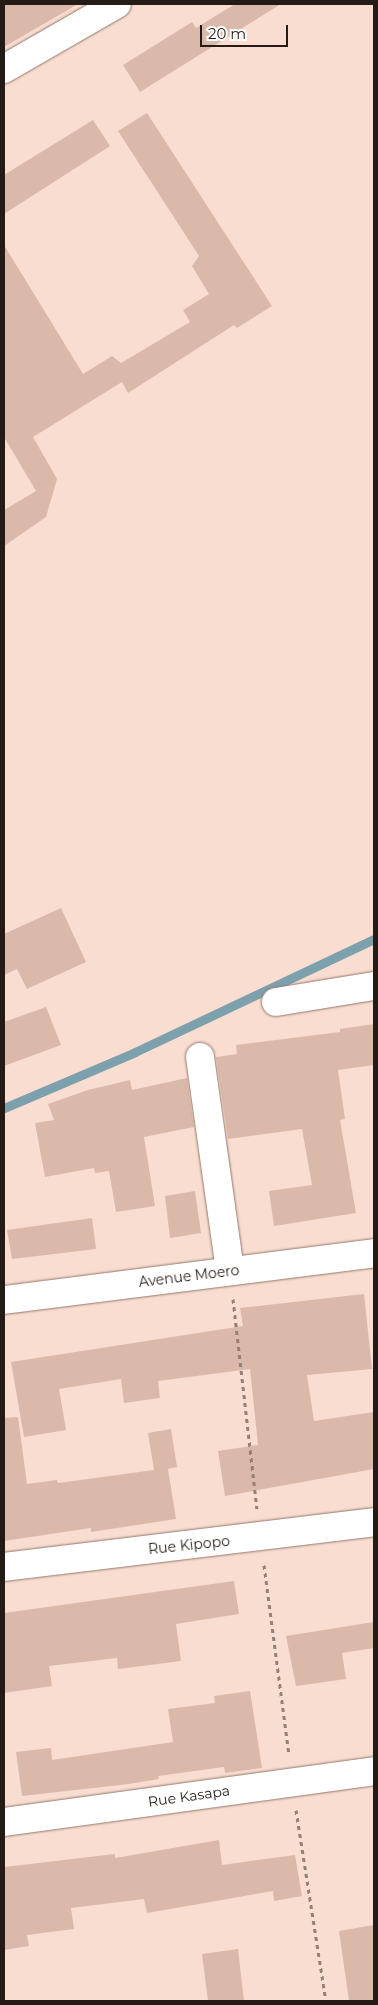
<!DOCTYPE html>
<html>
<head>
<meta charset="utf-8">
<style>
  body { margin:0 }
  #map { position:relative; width:378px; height:2005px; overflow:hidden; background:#f9ddd0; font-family:Montserrat,sans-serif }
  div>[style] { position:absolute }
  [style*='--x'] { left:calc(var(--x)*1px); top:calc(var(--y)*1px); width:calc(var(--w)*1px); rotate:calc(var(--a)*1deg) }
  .stream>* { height:9px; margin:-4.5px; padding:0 4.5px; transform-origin:4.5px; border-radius:4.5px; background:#7ca1ad }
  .building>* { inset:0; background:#dbb9aa }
  .path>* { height:3px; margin-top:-1.5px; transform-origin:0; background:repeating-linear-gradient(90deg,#948077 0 4px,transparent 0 8px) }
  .roads { filter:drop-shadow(0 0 1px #91786c) drop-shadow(0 0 1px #91786c) }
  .minor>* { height:28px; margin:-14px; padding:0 14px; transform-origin:14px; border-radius:14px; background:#fff }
  .tertiary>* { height:28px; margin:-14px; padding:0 14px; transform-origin:14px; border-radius:14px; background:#fff }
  span { translate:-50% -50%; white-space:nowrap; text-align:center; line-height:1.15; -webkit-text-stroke:5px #fff; paint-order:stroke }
  .street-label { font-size:14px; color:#251b16 }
  .frame { position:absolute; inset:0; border:5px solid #251b16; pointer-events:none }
  .scale { position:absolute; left:200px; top:25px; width:88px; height:22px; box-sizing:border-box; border:2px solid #251b16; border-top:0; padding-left:6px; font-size:15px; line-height:18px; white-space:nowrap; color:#251b16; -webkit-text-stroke:4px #fff; paint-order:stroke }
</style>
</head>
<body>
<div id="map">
  <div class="stream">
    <div style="--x:4;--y:1108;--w:142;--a:-23.1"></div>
    <div style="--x:135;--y:1052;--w:264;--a:-25.3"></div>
  </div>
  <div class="building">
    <div style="clip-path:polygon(4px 4px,78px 4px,4px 47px)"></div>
    <div style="clip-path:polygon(235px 4px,281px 4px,140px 92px,123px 65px,192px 22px,196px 28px)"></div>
    <div style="clip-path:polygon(147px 113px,272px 306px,237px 328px,234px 325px,128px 393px,122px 382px,33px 437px,57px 479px,46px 517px,4px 546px,4px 510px,36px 491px,4px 437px,4px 245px,83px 374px,112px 356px,121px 363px,190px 322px,183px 310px,209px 294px,192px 266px,199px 256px,118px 131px)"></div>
    <div style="clip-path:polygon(93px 120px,110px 146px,4px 214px,4px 175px)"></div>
    <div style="clip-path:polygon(61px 908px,86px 962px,27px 989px,17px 969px,4px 975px,4px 934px)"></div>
    <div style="clip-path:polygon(46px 1007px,61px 1045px,4px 1066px,4px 1022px)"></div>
    <div style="clip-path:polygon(374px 1024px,374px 1065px,338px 1070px,345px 1119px,340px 1120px,356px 1213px,274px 1226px,269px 1191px,312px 1185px,302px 1129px,228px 1139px,216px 1057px,237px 1054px,236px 1045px,340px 1032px,340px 1029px)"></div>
    <div style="clip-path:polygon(187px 1078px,194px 1127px,144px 1137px,155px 1206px,116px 1212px,109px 1171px,95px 1173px,94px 1168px,45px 1177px,35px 1123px,54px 1120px,48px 1104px,88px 1090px,130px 1080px,132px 1090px)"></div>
    <div style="clip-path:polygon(195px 1191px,201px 1233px,170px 1238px,165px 1196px)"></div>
    <div style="clip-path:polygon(92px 1218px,96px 1249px,12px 1259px,7px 1230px)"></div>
    <div style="clip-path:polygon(364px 1294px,372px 1369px,307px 1375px,314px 1421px,374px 1412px,374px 1469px,225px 1496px,218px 1451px,258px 1445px,250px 1369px,158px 1381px,160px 1398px,124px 1403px,121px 1379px,59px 1389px,66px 1430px,24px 1437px,11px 1362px,243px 1326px,240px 1308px)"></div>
    <div style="clip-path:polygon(18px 1417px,27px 1484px,57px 1480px,58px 1483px,154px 1470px,148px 1433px,171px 1429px,177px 1467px,168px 1469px,176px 1519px,91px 1532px,91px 1528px,4px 1541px,4px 1418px)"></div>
    <div style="clip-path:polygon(234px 1581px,239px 1614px,176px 1624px,181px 1661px,118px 1669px,117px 1658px,49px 1666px,52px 1686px,4px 1693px,4px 1613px)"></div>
    <div style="clip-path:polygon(374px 1622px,374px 1648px,342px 1653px,346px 1679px,296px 1686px,286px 1636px)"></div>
    <div style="clip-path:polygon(250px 1691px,262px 1768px,225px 1773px,224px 1767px,158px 1776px,159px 1779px,129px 1784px,22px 1796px,16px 1752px,51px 1748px,52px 1760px,173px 1742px,168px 1709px,215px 1703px,214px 1696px)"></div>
    <div style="clip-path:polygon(219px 1840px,222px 1865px,295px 1855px,302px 1896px,274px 1901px,273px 1891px,147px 1913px,144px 1899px,71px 1908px,74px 1929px,27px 1935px,29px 1946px,4px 1950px,4px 1867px,115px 1854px,115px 1858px)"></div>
    <div style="clip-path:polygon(374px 1925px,374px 2001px,349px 2001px,339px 1931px)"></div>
    <div style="clip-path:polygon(238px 1949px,244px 2001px,208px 2001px,202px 1954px)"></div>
  </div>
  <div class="path">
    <div style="--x:233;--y:1299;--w:211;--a:83.5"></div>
    <div style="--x:264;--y:1565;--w:191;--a:82.5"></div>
    <div style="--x:296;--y:1810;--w:193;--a:81.1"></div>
  </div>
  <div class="roads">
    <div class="minor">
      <div style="--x:276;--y:1002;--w:99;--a:-9.3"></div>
      <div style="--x:200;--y:1057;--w:216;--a:82"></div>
      <div style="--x:4;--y:1300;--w:373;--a:-7.2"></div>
      <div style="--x:4;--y:1567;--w:373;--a:-6.9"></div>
      <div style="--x:4;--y:1822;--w:373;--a:-7.8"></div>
    </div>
    <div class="tertiary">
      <div style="--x:4;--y:69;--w:130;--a:-29.9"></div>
    </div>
  </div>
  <div class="street-label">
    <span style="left:189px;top:1276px;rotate:-7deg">Avenue Moero</span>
    <span style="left:189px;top:1545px;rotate:-6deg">Rue Kipopo</span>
    <span style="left:189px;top:1796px;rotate:-8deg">Rue Kasapa</span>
  </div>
  <div class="frame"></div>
  <div class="scale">20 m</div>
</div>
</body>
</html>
